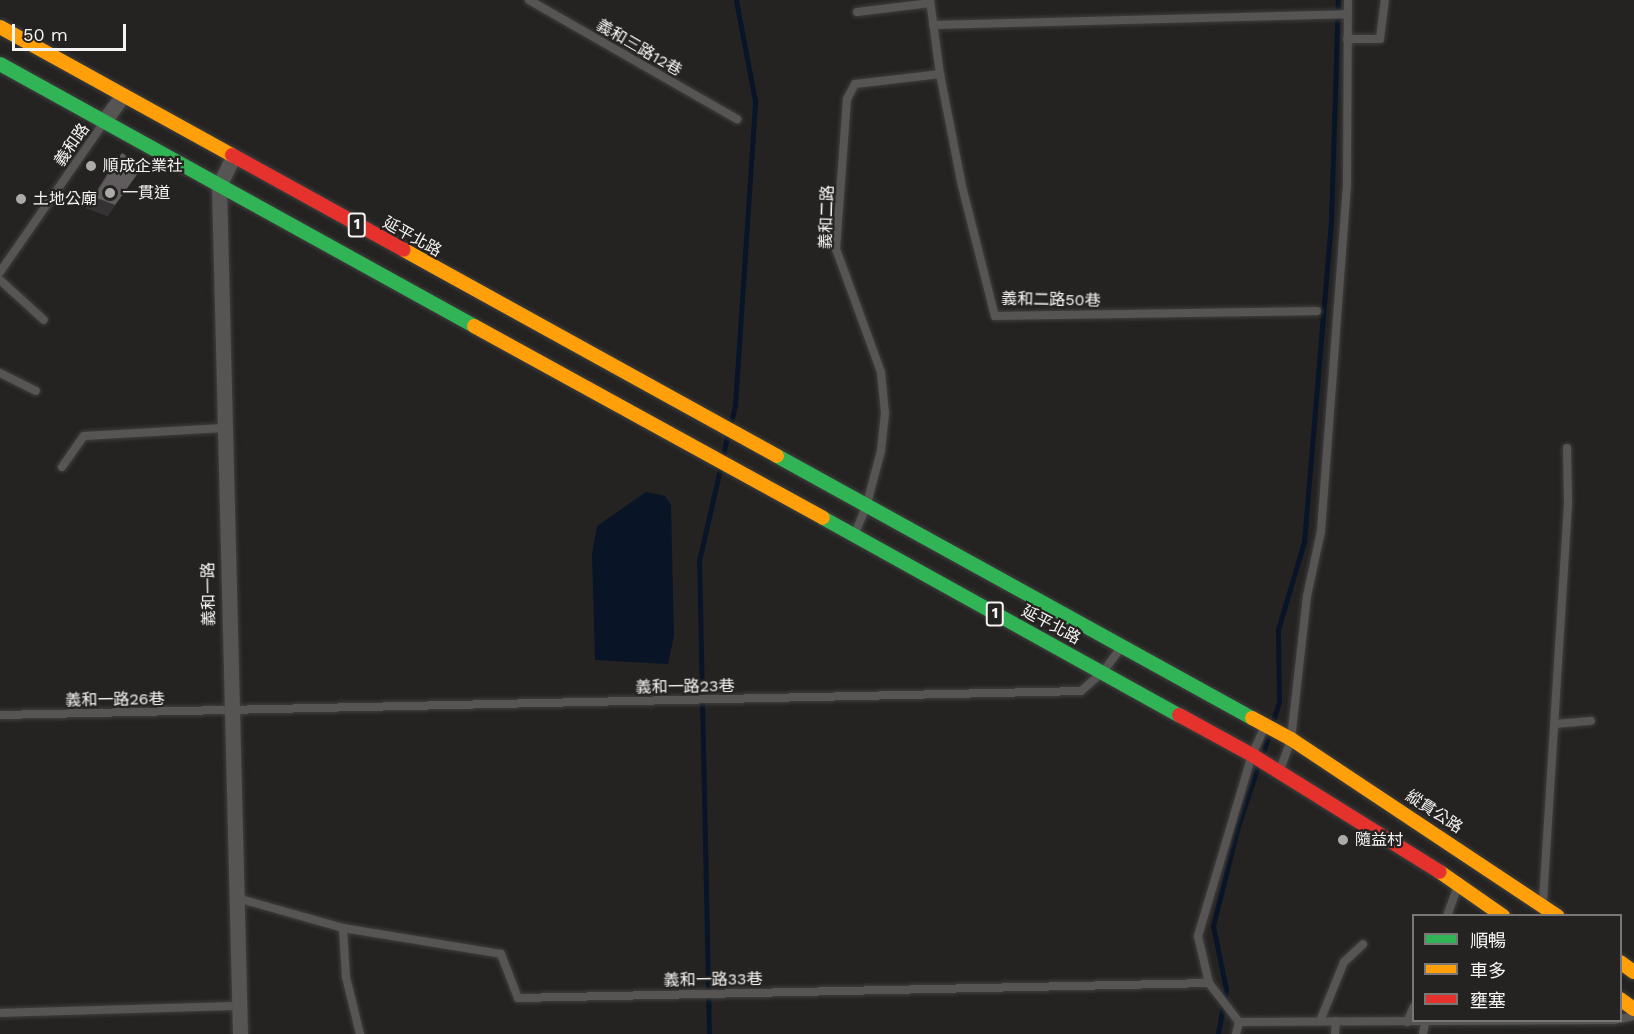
<!DOCTYPE html>
<html>
<head>
<meta charset="utf-8">
<style>
  body { margin:0 }
  #map { position:relative; width:1634px; height:1034px; overflow:hidden; background:#242322; font-family:"Work Sans","Noto Sans TC",sans-serif }
  div>[style] { position:absolute }
  [style*='--x'] { left:calc(var(--x)*1px); top:calc(var(--y)*1px); width:calc(var(--w)*1px); rotate:calc(var(--a)*1deg) }
  .water>* { inset:0; background:#091526 }
  .stream>* { height:4.5px; margin:-2.25px; padding:0 2.25px; transform-origin:2.25px; border-radius:2.25px; background:#091526 }
  .roads { filter:drop-shadow(0 0 2px #3f3e3e) drop-shadow(0 0 2px #3f3e3e) }
  .lane>* { height:8px; margin:-4px; padding:0 4px; transform-origin:4px; border-radius:4px; background:#565554 }
  .street>* { height:15px; margin:-7.5px; padding:0 7.5px; transform-origin:7.5px; border-radius:7.5px; background:#565554 }
  .fast>* { height:14px; margin:-7px; padding:0 7px; transform-origin:7px; border-radius:7px; background:#30b455 }
  .slow>* { height:14px; margin:-7px; padding:0 7px; transform-origin:7px; border-radius:7px; background:#ff9f0a }
  .jam>* { height:14px; margin:-7px; padding:0 7px; transform-origin:7px; border-radius:7px; background:#e5322d }
  .wall>* { inset:0; background:#4e494b }
  .shaded-wall>* { inset:0; background:#353233 }
  .building>* { inset:0; background:#605b5d }
  .dots>* { width:16px; height:16px; translate:-50% -50%; box-sizing:border-box; border:3px solid #252321; border-radius:50% }
  span { translate:-50% -50%; white-space:nowrap; text-align:center; line-height:1.15; -webkit-text-stroke:4.5px #252321; paint-order:stroke }
  .shield-label span { padding:2px 4px; background:#252321; border:2px solid; border-radius:4px; -webkit-text-stroke-width:0 }
  .shield-label { font-size:15px; color:#f6f4f3; font-weight:700 }
  .street-label { font-size:16px; color:#f6f4f3 }
  .poi-label { font-size:16px; color:#f6f4f3 }
  .left { translate:0 -50%; text-align:left }
  .legend { position:absolute; left:1412px; top:914px; width:210px; height:108px; box-sizing:border-box; background:#252321; border:2px solid #797775; margin:0; padding:8px 10px; list-style:none; font-size:18px; color:#f6f4f3 }
  .legend li { display:flex; align-items:center; gap:12px; height:30px }
  .legend b { width:30px; border:2px solid #797775 }
  .scale { position:absolute; left:12px; top:24px; width:114px; height:27px; box-sizing:border-box; border:3px solid #f6f4f3; border-top:0; padding-left:8px; font-size:18px; line-height:21px; white-space:nowrap; color:#f6f4f3; -webkit-text-stroke:4px #252321; paint-order:stroke }
</style>
</head>
<body>
<div id="map">
  <div class="water">
    <div style="clip-path:polygon(646px 492px,665px 496px,671px 505px,674px 636px,668px 664px,595px 660px,592px 554px,597px 526px)"></div>
  </div>
  <div class="stream">
    <div style="--x:731;--y:423;--w:18;--a:-77"></div>
    <div style="--x:735;--y:405;--w:305;--a:-86.2"></div>
    <div style="--x:755;--y:101;--w:103;--a:-100.7"></div>
    <div style="--x:723;--y:455;--w:18;--a:-77"></div>
    <div style="--x:1273;--y:721;--w:19;--a:-72"></div>
    <div style="--x:1279;--y:703;--w:73;--a:-90.8"></div>
    <div style="--x:1278;--y:630;--w:92;--a:-73.5"></div>
    <div style="--x:1304;--y:542;--w:323;--a:-85.2"></div>
    <div style="--x:1331;--y:220;--w:220;--a:-88.2"></div>
    <div style="--x:1263;--y:752;--w:18;--a:-71"></div>
    <div style="--x:709;--y:1034;--w:473;--a:-91.2"></div>
    <div style="--x:699;--y:561;--w:94;--a:-77.1"></div>
    <div style="--x:1218;--y:1034;--w:46;--a:-79.9"></div>
    <div style="--x:1226;--y:989;--w:64;--a:-101.7"></div>
    <div style="--x:1213;--y:926;--w:103;--a:-76"></div>
    <div style="--x:1238;--y:826;--w:63;--a:-71.6"></div>
  </div>
  <div class="roads">
    <div class="lane">
      <div style="--x:529;--y:0;--w:240;--a:29.8"></div>
      <div style="--x:857;--y:12;--w:74;--a:-7"></div>
      <div style="--x:933;--y:25;--w:414;--a:-1.5"></div>
      <div style="--x:1347;--y:39;--w:33;--a:0"></div>
      <div style="--x:1380;--y:39;--w:39;--a:-83"></div>
      <div style="--x:940;--y:74;--w:114;--a:78.9"></div>
      <div style="--x:962;--y:186;--w:134;--a:75.8"></div>
      <div style="--x:995;--y:316;--w:322;--a:-0.9"></div>
      <div style="--x:0;--y:272;--w:179;--a:-55.2"></div>
      <div style="--x:0;--y:280;--w:59;--a:42.3"></div>
      <div style="--x:0;--y:373;--w:40;--a:26.6"></div>
      <div style="--x:62;--y:467;--w:38;--a:-55"></div>
      <div style="--x:84;--y:436;--w:140;--a:-3.3"></div>
      <div style="--x:855;--y:533;--w:28;--a:-67"></div>
      <div style="--x:866;--y:507;--w:58;--a:-75"></div>
      <div style="--x:881;--y:451;--w:38;--a:-84"></div>
      <div style="--x:885;--y:413;--w:41;--a:-95.6"></div>
      <div style="--x:881;--y:372;--w:131;--a:-110.1"></div>
      <div style="--x:836;--y:249;--w:150;--a:-85.8"></div>
      <div style="--x:847;--y:99;--w:17;--a:-62"></div>
      <div style="--x:855;--y:84;--w:86;--a:-6.7"></div>
      <div style="--x:940;--y:74;--w:75;--a:-97.7"></div>
      <div style="--x:0;--y:715;--w:1081;--a:-1.27"></div>
      <div style="--x:1081;--y:691;--w:29;--a:-41"></div>
      <div style="--x:1103;--y:672;--w:29;--a:-54"></div>
      <div style="--x:1555;--y:724;--w:36;--a:-5"></div>
      <div style="--x:1280;--y:770;--w:33;--a:-70"></div>
      <div style="--x:1291;--y:739;--w:144;--a:-83.6"></div>
      <div style="--x:1307;--y:596;--w:66;--a:-77.8"></div>
      <div style="--x:1321;--y:531;--w:349;--a:-85.7"></div>
      <div style="--x:1347;--y:183;--w:183;--a:-89.7"></div>
      <div style="--x:237;--y:898;--w:110;--a:15.8"></div>
      <div style="--x:343;--y:928;--w:160;--a:9.3"></div>
      <div style="--x:501;--y:954;--w:47;--a:68.9"></div>
      <div style="--x:518;--y:998;--w:691;--a:-1.24"></div>
      <div style="--x:1209;--y:983;--w:49;--a:52.4"></div>
      <div style="--x:1239;--y:1022;--w:376;--a:-0.3"></div>
      <div style="--x:1543;--y:902;--w:400;--a:-86.4"></div>
      <div style="--x:1568;--y:503;--w:55;--a:-91"></div>
      <div style="--x:1447;--y:916;--w:29;--a:-70"></div>
      <div style="--x:343;--y:928;--w:49;--a:86.5"></div>
      <div style="--x:346;--y:977;--w:59;--a:76.2"></div>
      <div style="--x:1209;--y:983;--w:48;--a:-103.2"></div>
      <div style="--x:1198;--y:936;--w:189;--a:-73.4"></div>
      <div style="--x:1252;--y:755;--w:32;--a:-66"></div>
      <div style="--x:0;--y:1013;--w:239;--a:-1.7"></div>
      <div style="--x:1620;--y:1019;--w:14;--a:-12"></div>
      <div style="--x:1320;--y:1021;--w:64;--a:-67.9"></div>
      <div style="--x:1344;--y:962;--w:26;--a:-43"></div>
      <div style="--x:1407;--y:1022;--w:17;--a:-66"></div>
      <div style="--x:1236;--y:1034;--w:12;--a:-76"></div>
      <div style="--x:1335;--y:1034;--w:13;--a:-86"></div>
      <div style="--x:1423;--y:1034;--w:11;--a:-80"></div>
    </div>
    <div class="street">
      <div style="--x:104;--y:121;--w:31;--a:-54"></div>
      <div style="--x:233;--y:157;--w:32;--a:116"></div>
      <div style="--x:219;--y:186;--w:848;--a:88.58"></div>
    </div>
    <div class="fast">
      <div style="--x:0;--y:64;--w:542;--a:28.93"></div>
      <div style="--x:777;--y:456;--w:542;--a:28.88"></div>
      <div style="--x:823;--y:518;--w:407;--a:29"></div>
    </div>
    <div class="slow">
      <div style="--x:0;--y:27;--w:265;--a:28.9"></div>
      <div style="--x:404;--y:250;--w:426;--a:28.9"></div>
      <div style="--x:474;--y:326;--w:398;--a:28.8"></div>
      <div style="--x:1252;--y:718;--w:44;--a:28.3"></div>
      <div style="--x:1291;--y:739;--w:320;--a:33.6"></div>
      <div style="--x:1440;--y:872;--w:77;--a:34.9"></div>
      <div style="--x:1620;--y:962;--w:17;--a:36"></div>
      <div style="--x:1620;--y:999;--w:17;--a:36"></div>
    </div>
    <div class="jam">
      <div style="--x:232;--y:155;--w:196;--a:28.9"></div>
      <div style="--x:1179;--y:715;--w:83;--a:28.7"></div>
      <div style="--x:1252;--y:755;--w:221;--a:31.9"></div>
    </div>
  </div>
  <div class="wall">
    <div style="clip-path:polygon(122px 153px,108px 216px,86px 208px,114px 163px)"></div>
  </div>
  <div class="shaded-wall">
    <div style="clip-path:polygon(143px 166px,108px 216px,86px 208px,94px 197px)"></div>
  </div>
  <div class="building">
    <div style="clip-path:polygon(122px 153px,143px 166px,115px 205px,94px 197px)"></div>
  </div>
  <div class="dots">
    <div style="left:91px;top:166px;background:#acabaa"></div>
    <div style="left:110px;top:193px;background:#acabaa"></div>
    <div style="left:21px;top:199px;background:#acabaa"></div>
    <div style="left:1343px;top:840px;background:#acabaa"></div>
  </div>
  <div class="shield-label">
    <span style="left:357px;top:225px">1</span>
    <span style="left:995px;top:614px">1</span>
  </div>
  <div class="street-label">
    <span style="left:639px;top:48px;rotate:30deg">義和三路12巷</span>
    <span style="left:72px;top:145px;rotate:-55deg">義和路</span>
    <span style="left:827px;top:217px;rotate:-88deg">義和二路</span>
    <span style="left:412px;top:237px;rotate:29deg">延平北路</span>
    <span style="left:1051px;top:300px;rotate:1deg">義和二路50巷</span>
    <span style="left:209px;top:594px;rotate:-91deg">義和一路</span>
    <span style="left:1051px;top:625px;rotate:28deg">延平北路</span>
    <span style="left:685px;top:687px;rotate:-1deg">義和一路23巷</span>
    <span style="left:115px;top:700px;rotate:-1deg">義和一路26巷</span>
    <span style="left:1434px;top:812px;rotate:33deg">縱貫公路</span>
    <span style="left:713px;top:980px;rotate:-1deg">義和一路33巷</span>
  </div>
  <div class="poi-label">
    <span class="left" style="left:103px;top:166px">順成企業社</span>
    <span class="left" style="left:122px;top:193px">一貫道</span>
    <span class="left" style="left:33px;top:199px">土地公廟</span>
    <span class="left" style="left:1355px;top:840px">隨益村</span>
  </div>
  <ul class="legend">
  <li><b style="height:8px;background:#30b455"></b>順暢</li>
  <li><b style="height:8px;background:#ff9f0a"></b>車多</li>
  <li><b style="height:8px;background:#e5322d"></b>壅塞</li>
  </ul>
  <div class="scale">50 m</div>
</div>
</body>
</html>
